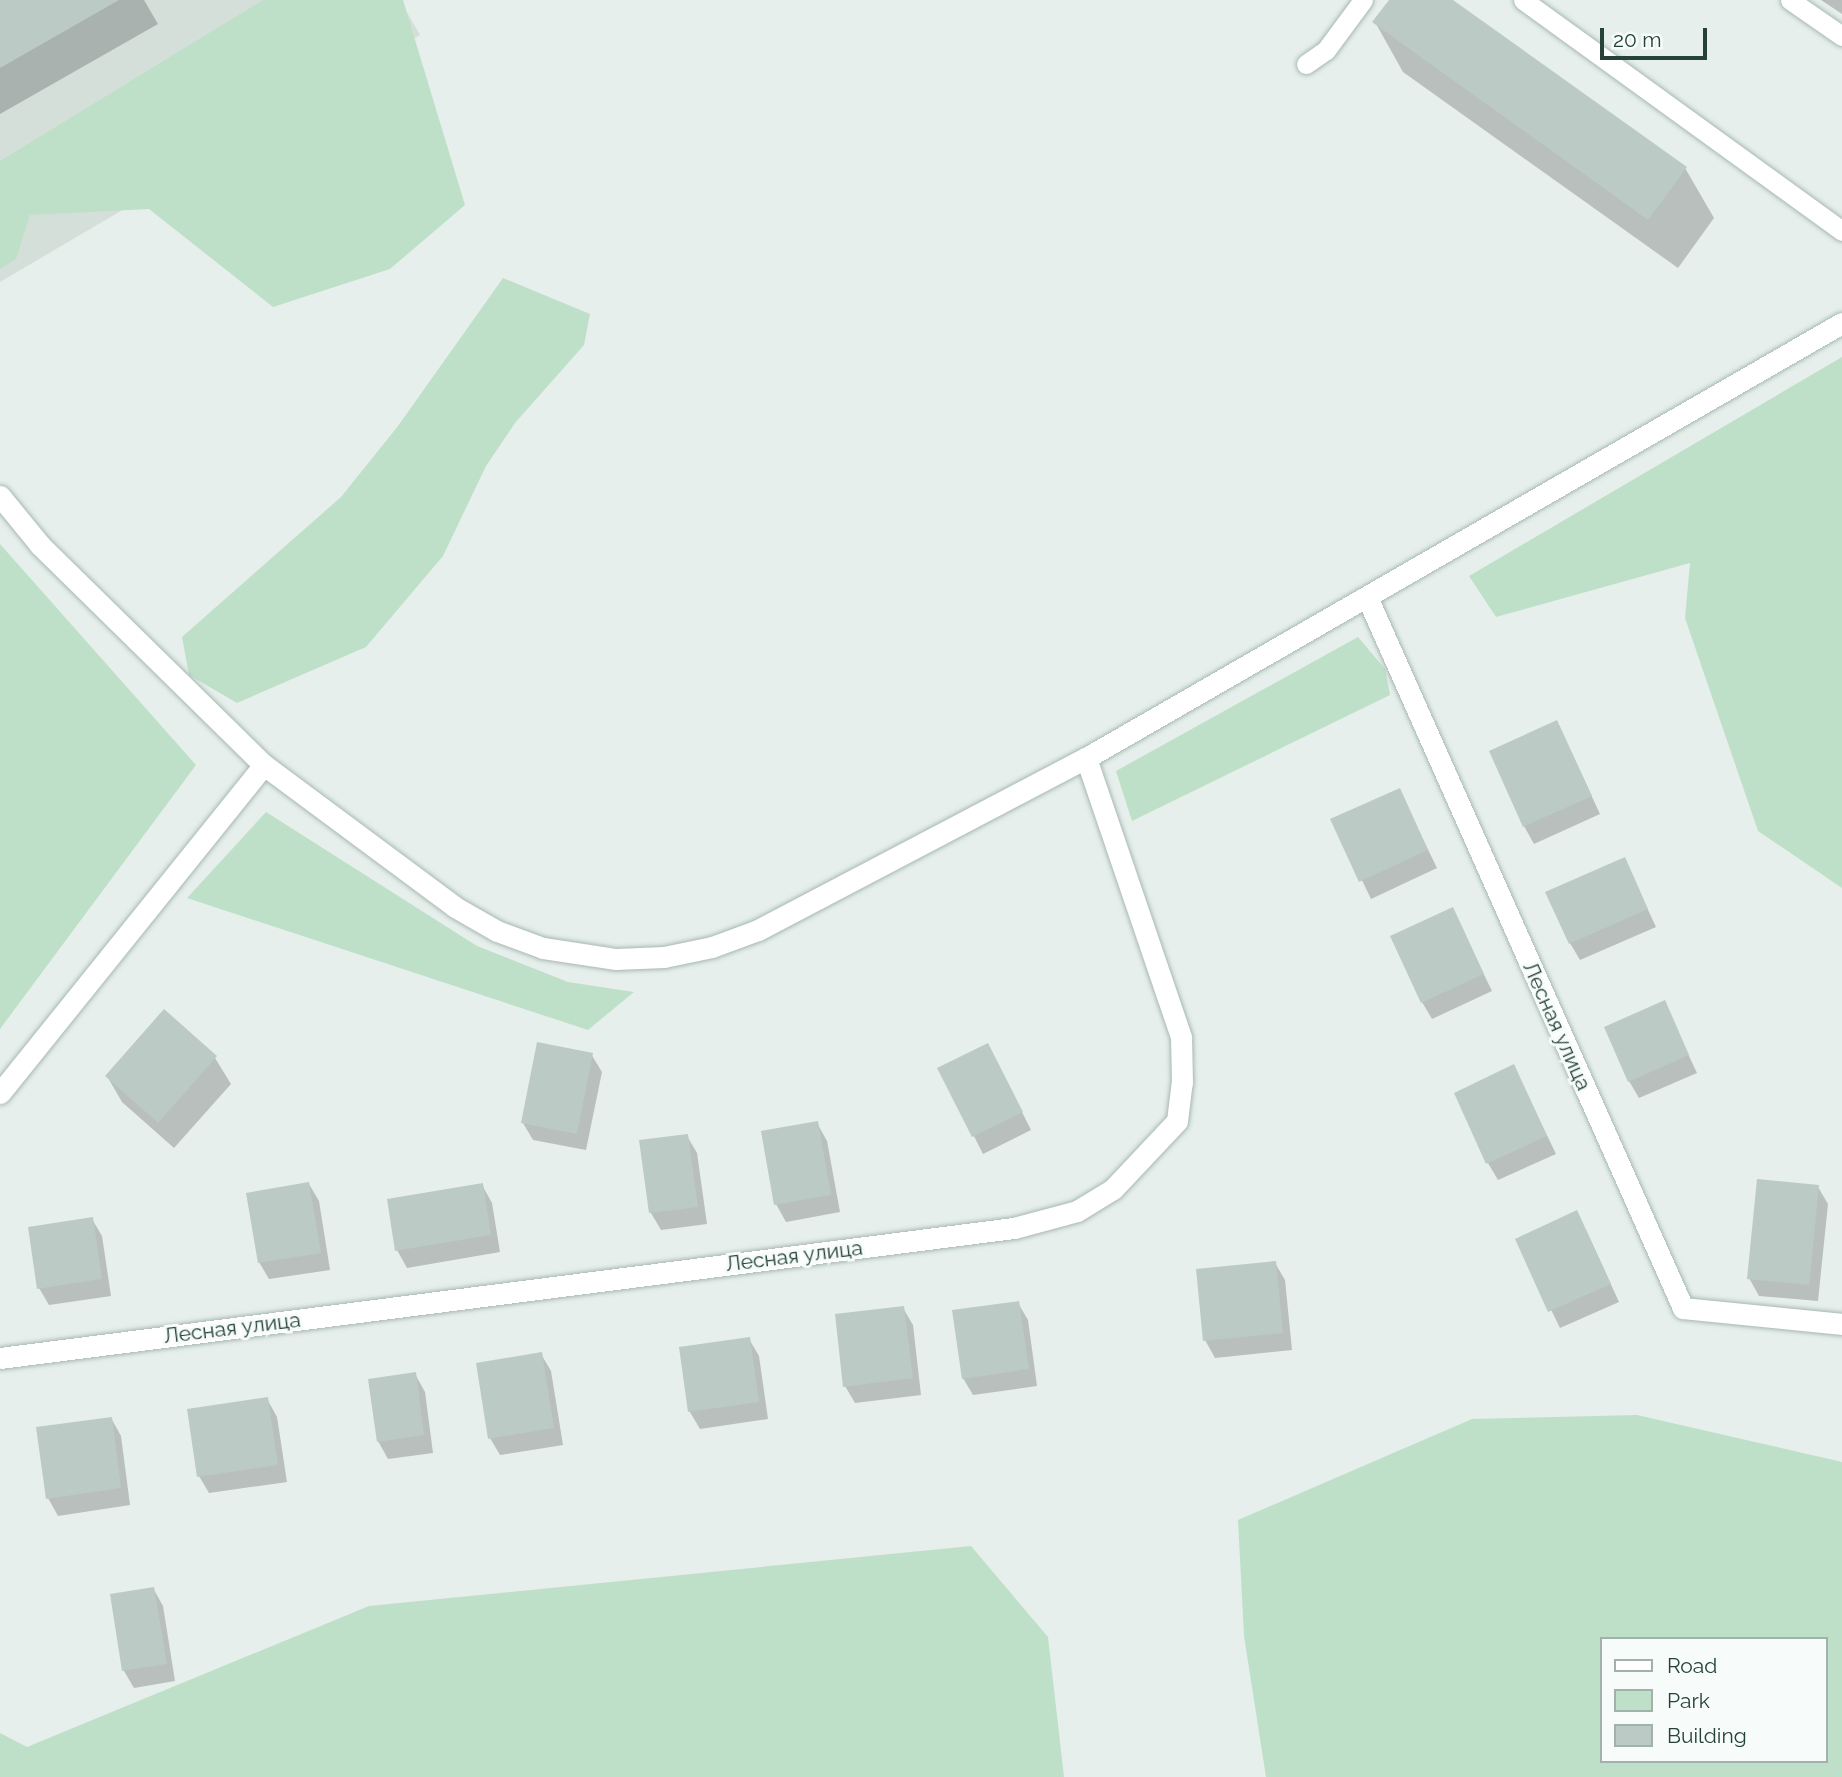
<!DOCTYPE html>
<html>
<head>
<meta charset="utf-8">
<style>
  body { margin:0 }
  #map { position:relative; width:1842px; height:1777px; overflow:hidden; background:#e6efeb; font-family:Raleway,sans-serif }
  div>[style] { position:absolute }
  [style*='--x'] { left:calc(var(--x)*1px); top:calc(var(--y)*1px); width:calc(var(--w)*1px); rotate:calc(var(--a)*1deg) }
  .built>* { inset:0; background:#d4dfda }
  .green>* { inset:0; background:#bfe0c8 }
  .shadow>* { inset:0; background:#0003 }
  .building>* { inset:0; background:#bbcac4 }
  .roads { filter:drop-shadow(0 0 2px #a8b8b2) drop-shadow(0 0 2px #a8b8b2) }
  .service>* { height:19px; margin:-9.5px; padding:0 9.5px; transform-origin:9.5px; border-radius:9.5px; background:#fff }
  .minor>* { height:21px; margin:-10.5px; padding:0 10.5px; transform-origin:10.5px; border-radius:10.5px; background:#fff }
  .tertiary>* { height:21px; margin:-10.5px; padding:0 10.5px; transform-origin:10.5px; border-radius:10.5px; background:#fff }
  span { translate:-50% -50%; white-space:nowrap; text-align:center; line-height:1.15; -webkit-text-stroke:6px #f7fbf9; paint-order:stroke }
  .street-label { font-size:21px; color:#24423a }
  .legend { position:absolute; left:1600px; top:1637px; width:228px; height:126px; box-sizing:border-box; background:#f7fbf9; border:2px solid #a3b1ad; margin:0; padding:9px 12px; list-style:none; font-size:21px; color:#24423a }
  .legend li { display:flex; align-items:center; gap:14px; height:35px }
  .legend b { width:35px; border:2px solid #a3b1ad }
  .scale { position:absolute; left:1600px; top:28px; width:107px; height:32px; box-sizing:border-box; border:4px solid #24423a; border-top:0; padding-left:9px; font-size:21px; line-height:24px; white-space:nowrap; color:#24423a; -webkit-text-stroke:5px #f7fbf9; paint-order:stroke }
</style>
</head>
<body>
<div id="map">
  <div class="built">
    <div style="clip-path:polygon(0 0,400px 0,420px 35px,0 282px)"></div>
  </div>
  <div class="green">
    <div style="clip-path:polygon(263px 0,403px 0,465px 205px,390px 269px,273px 307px,149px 209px,30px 215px,16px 259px,0 269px,0 161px)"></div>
    <div style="clip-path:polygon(503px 278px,590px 314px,584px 345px,515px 423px,486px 466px,443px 556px,366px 647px,237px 703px,189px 675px,182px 637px,341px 497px,398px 426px)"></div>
    <div style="clip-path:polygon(1842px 357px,1842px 888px,1758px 831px,1685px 618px,1690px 563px,1496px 617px,1469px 576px)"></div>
    <div style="clip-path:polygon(0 544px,196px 765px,0 1029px)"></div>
    <div style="clip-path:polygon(1358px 637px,1385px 669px,1390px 695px,1132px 821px,1116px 771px)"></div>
    <div style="clip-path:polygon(266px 812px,477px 946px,568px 982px,634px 992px,588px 1030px,187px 898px)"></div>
    <div style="clip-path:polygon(evenodd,1637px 1415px,1842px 1462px,1842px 1777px,1266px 1777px,1244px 1636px,1238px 1520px,1472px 1419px,1637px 1415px,1602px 1639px,1826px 1639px,1826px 1761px,1602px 1761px,1602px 1639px)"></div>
    <div style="clip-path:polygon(971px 1546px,1048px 1637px,1064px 1777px,0 1777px,0 1733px,27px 1747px,369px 1606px)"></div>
  </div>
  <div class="shadow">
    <div style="clip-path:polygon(0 0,144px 0,158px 24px,0 114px)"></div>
    <div style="clip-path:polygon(1391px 0,1450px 0,1685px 168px,1714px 218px,1678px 268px,1403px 72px,1375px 22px)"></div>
    <div style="clip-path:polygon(1821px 0,1842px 0,1842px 14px)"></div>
    <div style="clip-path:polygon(1557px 722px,1600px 814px,1534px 844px,1524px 826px)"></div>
    <div style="clip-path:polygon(1399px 790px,1437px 868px,1371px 899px,1333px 820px)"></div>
    <div style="clip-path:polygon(1624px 859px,1656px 927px,1580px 960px,1570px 943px)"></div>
    <div style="clip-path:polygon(1452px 909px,1492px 991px,1432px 1019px,1422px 1002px)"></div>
    <div style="clip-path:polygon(1664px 1003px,1697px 1073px,1639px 1098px,1629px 1081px)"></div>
    <div style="clip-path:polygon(591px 1054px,602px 1072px,586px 1150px,533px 1140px,523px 1123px)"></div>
    <div style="clip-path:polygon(215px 1058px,231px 1084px,174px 1148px,122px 1102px,107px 1076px)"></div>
    <div style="clip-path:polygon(997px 1062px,1031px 1130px,983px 1154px,940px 1069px)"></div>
    <div style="clip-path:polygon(1514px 1067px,1556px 1154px,1498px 1180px,1488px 1163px)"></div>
    <div style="clip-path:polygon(817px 1123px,827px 1141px,840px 1212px,786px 1222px,776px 1204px)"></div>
    <div style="clip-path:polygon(687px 1136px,697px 1153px,707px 1224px,661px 1230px,651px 1213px,641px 1142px)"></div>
    <div style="clip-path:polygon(309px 1184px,319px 1201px,330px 1270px,269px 1279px,259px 1262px)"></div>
    <div style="clip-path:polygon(482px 1185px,492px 1203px,500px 1252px,407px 1268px,397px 1250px)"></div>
    <div style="clip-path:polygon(1818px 1187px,1828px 1204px,1818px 1301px,1759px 1296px,1749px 1278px)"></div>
    <div style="clip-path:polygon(92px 1219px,102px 1236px,111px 1296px,49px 1305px,39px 1288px)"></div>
    <div style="clip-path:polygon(1586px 1230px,1619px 1302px,1560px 1328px,1517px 1240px)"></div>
    <div style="clip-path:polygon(1275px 1263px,1285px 1280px,1292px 1350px,1215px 1358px,1205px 1340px)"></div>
    <div style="clip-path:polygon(1018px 1303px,1028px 1320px,1037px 1386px,973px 1395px,963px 1378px)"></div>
    <div style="clip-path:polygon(903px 1308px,913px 1325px,921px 1395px,855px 1403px,845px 1386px)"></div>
    <div style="clip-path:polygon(749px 1339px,759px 1356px,768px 1419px,700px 1429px,690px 1412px,681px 1349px)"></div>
    <div style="clip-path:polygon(541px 1354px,551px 1371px,563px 1445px,500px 1455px,490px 1438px)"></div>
    <div style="clip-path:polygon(415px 1374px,425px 1392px,433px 1453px,388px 1459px,378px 1441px)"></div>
    <div style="clip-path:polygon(267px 1399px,277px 1417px,287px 1482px,209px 1493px,199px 1476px)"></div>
    <div style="clip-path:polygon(111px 1418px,121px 1436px,130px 1505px,58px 1516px,48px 1498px)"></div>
    <div style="clip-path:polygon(153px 1588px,163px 1606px,175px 1681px,134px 1688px,124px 1671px)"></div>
  </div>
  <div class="building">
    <div style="clip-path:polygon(0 0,119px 0,0 68px)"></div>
    <div style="clip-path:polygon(1389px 0,1453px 0,1687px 167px,1648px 220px,1372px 22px)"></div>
    <div style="clip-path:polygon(1557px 720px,1592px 796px,1523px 827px,1489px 751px)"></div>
    <div style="clip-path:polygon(1400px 788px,1428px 850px,1359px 882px,1330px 819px)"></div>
    <div style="clip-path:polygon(1625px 857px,1648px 909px,1569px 944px,1545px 892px)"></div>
    <div style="clip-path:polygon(1453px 907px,1484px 974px,1421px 1003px,1390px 936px)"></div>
    <div style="clip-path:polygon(1665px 1000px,1689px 1055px,1628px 1082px,1604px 1027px)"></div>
    <div style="clip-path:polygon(164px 1009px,217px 1056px,158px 1123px,105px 1076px)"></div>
    <div style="clip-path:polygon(537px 1042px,593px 1053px,577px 1134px,521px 1123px)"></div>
    <div style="clip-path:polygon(988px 1043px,1023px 1112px,972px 1137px,937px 1068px)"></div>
    <div style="clip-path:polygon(1514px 1064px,1547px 1136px,1486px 1164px,1454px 1093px)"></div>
    <div style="clip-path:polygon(818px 1121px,831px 1195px,774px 1205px,761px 1131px)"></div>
    <div style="clip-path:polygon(688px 1134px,698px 1207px,649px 1213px,639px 1140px)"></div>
    <div style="clip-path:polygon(1757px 1179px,1819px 1185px,1809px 1285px,1747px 1279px)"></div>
    <div style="clip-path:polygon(309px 1182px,321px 1253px,258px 1263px,246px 1193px)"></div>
    <div style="clip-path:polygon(483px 1183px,491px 1235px,395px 1251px,387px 1199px)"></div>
    <div style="clip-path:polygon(1577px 1210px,1611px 1284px,1548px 1312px,1515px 1239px)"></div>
    <div style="clip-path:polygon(93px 1217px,102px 1279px,37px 1289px,28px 1227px)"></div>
    <div style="clip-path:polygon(1276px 1261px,1283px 1333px,1203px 1341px,1196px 1269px)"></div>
    <div style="clip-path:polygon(1019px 1301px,1029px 1369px,962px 1379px,952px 1310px)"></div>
    <div style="clip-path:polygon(904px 1306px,913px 1378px,843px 1387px,835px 1314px)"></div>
    <div style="clip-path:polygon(750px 1337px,759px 1402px,688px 1412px,679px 1347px)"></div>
    <div style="clip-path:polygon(542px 1352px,554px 1428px,488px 1439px,476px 1363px)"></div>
    <div style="clip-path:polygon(416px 1372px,424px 1435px,377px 1442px,368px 1379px)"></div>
    <div style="clip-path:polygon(268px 1397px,278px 1465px,197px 1477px,187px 1409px)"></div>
    <div style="clip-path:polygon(112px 1417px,121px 1488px,46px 1499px,36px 1427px)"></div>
    <div style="clip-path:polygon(154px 1587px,167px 1664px,122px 1671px,110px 1594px)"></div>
  </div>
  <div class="roads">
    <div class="service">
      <div style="--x:1523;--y:0;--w:394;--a:35.9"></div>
      <div style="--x:1790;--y:0;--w:63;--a:34.7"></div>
      <div style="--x:1306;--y:64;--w:24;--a:-35"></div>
      <div style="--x:1326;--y:50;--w:62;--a:-53.5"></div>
    </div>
    <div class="minor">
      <div style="--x:1367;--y:597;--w:778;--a:66.04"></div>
      <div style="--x:1683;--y:1308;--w:160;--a:5.7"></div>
      <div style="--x:0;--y:1093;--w:421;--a:-51.2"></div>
      <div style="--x:0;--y:1358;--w:1022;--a:-7.31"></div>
      <div style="--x:1014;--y:1228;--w:65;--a:-15.1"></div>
      <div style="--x:1077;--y:1211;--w:42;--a:-31.4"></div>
      <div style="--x:1113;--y:1189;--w:93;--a:-46.7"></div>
      <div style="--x:1177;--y:1121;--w:38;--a:-83"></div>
      <div style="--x:1182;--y:1083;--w:46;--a:-91.2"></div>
      <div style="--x:1181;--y:1037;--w:295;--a:-108.8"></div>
    </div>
    <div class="tertiary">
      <div style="--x:0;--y:496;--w:63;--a:50.8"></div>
      <div style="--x:40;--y:545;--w:314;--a:44.5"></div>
      <div style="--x:264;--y:765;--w:238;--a:36.6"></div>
      <div style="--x:455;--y:907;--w:48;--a:29.7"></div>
      <div style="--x:497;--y:931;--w:49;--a:20.3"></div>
      <div style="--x:543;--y:948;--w:74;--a:8.6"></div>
      <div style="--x:616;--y:959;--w:48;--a:-2.4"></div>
      <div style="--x:664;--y:957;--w:49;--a:-11.8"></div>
      <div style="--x:712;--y:947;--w:49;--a:-20.3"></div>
      <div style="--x:758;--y:930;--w:370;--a:-27.7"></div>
      <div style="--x:1086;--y:758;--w:872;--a:-29.92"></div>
    </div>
  </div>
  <div class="street-label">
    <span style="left:1557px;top:1026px;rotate:66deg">Лесная улица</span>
    <span style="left:794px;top:1256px;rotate:-7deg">Лесная улица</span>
    <span style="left:232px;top:1328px;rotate:-7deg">Лесная улица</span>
  </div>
  <ul class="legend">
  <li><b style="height:9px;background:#fff"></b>Road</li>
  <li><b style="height:19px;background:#bfe0c8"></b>Park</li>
  <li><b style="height:19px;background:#bbcac4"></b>Building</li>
  </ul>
  <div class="scale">20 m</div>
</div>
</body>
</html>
